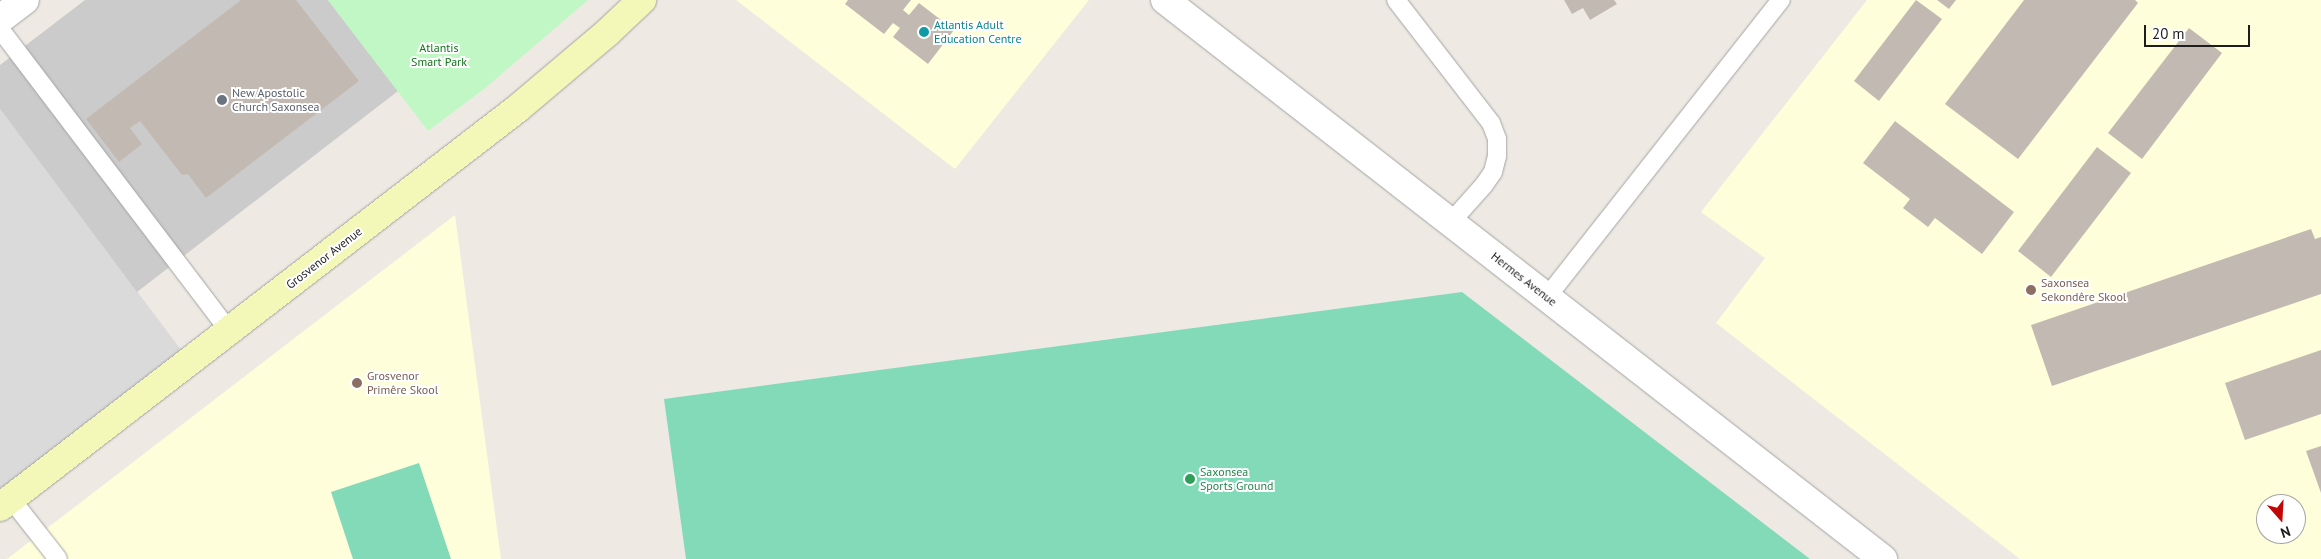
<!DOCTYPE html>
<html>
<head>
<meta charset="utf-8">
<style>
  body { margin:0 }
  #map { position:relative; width:2321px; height:559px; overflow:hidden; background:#eeeae3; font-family:"PT Sans",sans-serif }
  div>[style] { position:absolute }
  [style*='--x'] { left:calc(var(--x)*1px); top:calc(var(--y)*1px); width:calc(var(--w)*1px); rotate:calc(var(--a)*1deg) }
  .residential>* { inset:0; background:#dbdada }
  .education>* { inset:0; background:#fefedb }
  .religious>* { inset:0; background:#cbcbcb }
  .park>* { inset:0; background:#c0f7c5 }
  .pitch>* { inset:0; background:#83dab9 }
  .building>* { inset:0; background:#c2bab2 }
  .roads { filter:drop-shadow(0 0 1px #a4a4a4) drop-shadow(0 0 1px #a4a4a4) }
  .lane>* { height:18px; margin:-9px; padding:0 9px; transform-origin:9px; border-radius:9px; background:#fff }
  .street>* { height:28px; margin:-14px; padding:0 14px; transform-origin:14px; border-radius:14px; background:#fff }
  .secondary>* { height:28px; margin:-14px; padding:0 14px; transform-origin:14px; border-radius:14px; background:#f3f7b7 }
  .dots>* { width:14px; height:14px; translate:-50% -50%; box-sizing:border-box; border:2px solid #fff; border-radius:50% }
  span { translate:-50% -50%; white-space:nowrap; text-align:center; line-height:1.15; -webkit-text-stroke:4px #fff; paint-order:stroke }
  .culture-label { font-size:12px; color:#0d838f }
  .left { translate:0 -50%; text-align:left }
  .park-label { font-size:12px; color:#0f7618 }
  .worship-label { font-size:12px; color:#5b616d }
  .street-label { font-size:12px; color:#1d1d1d }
  .education-label { font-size:12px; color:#785e54 }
  .leisure-label { font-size:12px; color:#27864d }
  .north { position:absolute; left:2256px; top:494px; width:50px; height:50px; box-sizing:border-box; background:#fff; border:1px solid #a5a5a5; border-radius:50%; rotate:161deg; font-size:14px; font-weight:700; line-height:20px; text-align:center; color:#1d1d1d }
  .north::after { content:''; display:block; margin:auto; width:18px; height:22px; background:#c20807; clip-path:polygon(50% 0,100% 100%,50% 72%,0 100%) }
  .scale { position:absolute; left:2144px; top:25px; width:106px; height:22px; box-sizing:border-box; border:2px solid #1d1d1d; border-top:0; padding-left:6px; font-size:15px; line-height:18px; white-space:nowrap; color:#1d1d1d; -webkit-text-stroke:4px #fff; paint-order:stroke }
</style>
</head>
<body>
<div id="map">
  <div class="residential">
    <div style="clip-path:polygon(0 109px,188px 359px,0 506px)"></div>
  </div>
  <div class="education">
    <div style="clip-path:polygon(736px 0,1089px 0,955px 169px)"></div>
    <div style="clip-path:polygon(evenodd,1867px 0,2321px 0,2321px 559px,2020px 559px,1716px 323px,1765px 258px,1701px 212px,1867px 0,2266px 504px,2296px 504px,2296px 534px,2266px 534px,2266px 504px)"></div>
    <div style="clip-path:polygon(455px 215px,501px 559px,7px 559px)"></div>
  </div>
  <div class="religious">
    <div style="clip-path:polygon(85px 0,328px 0,398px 91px,137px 292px,0 109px,0 65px)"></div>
  </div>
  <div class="park">
    <div style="clip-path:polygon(328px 0,588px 0,484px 89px,428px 131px)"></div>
  </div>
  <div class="pitch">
    <div style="clip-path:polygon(1462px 292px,1810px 559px,686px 559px,664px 399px)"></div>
    <div style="clip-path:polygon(419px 463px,451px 559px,353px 559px,331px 492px)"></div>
  </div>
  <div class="building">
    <div style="clip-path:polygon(241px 0,296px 0,359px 81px,206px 198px,188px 174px,182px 175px,140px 121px,130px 128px,142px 144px,119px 162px,86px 119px)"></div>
    <div style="clip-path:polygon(848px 0,911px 0,903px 10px,909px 15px,919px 3px,954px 30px,928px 64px,893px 37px,900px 28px,893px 23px,884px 34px,845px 4px)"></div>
    <div style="clip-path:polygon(1564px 0,1614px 0,1617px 4px,1590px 20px,1583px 8px,1572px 14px)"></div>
    <div style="clip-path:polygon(1916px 0,1942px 19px,1879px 101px,1854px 81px)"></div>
    <div style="clip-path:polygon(1937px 0,1956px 0,1949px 9px)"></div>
    <div style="clip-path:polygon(2024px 0,2135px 0,2138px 3px,2018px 159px,1945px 104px)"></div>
    <div style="clip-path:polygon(2189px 28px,2222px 53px,2142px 159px,2108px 133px)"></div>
    <div style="clip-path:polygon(1895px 121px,2014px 212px,1982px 254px,1935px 218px,1928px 227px,1903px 208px,1910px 199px,1863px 163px)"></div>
    <div style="clip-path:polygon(2097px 147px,2131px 173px,2051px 277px,2018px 251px)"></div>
    <div style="clip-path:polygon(2311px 229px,2315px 239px,2321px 237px,2321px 294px,2052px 386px,2031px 325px)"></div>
    <div style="clip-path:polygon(2321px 350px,2321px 414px,2245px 440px,2225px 383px)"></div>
    <div style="clip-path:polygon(2321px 446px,2321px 493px,2306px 451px)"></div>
  </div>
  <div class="roads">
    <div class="lane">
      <div style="--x:1396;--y:0;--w:155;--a:52.3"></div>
      <div style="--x:1491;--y:123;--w:17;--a:69"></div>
      <div style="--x:1497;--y:139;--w:17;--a:90"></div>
      <div style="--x:1497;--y:156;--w:16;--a:104"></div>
      <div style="--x:1493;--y:172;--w:16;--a:125"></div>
      <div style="--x:1484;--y:185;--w:50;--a:131.7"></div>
      <div style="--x:0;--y:29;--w:379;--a:52.8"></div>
      <div style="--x:1547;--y:297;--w:378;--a:-51.8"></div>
      <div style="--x:11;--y:499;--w:76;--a:51.9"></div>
    </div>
    <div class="street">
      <div style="--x:1165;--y:0;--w:910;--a:37.9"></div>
      <div style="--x:0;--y:19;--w:31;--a:-37"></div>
    </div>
    <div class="secondary">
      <div style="--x:0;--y:507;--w:652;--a:-37.59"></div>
      <div style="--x:517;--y:109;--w:119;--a:-40.2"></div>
      <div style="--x:608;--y:32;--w:47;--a:-43.3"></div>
    </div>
  </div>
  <div class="dots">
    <div style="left:924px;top:32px;background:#0f9aa8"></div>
    <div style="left:222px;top:100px;background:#6b7280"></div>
    <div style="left:2031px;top:290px;background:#8d6e63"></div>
    <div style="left:357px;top:383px;background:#8d6e63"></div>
    <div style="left:1190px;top:479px;background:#2e9e5b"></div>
  </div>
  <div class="culture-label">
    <span class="left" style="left:934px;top:32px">Atlantis Adult<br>Education Centre</span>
  </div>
  <div class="park-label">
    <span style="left:439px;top:55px">Atlantis<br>Smart Park</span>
  </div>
  <div class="worship-label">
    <span class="left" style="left:232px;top:100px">New Apostolic<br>Church Saxonsea</span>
  </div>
  <div class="street-label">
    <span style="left:324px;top:258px;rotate:-38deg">Grosvenor Avenue</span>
    <span style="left:1524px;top:279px;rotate:38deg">Hermes Avenue</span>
  </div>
  <div class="education-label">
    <span class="left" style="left:2041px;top:290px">Saxonsea<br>Sekondêre Skool</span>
    <span class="left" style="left:367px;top:383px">Grosvenor<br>Primêre Skool</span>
  </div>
  <div class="leisure-label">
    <span class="left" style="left:1200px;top:479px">Saxonsea<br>Sports Ground</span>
  </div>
  <div class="north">N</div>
  <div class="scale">20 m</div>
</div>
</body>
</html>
